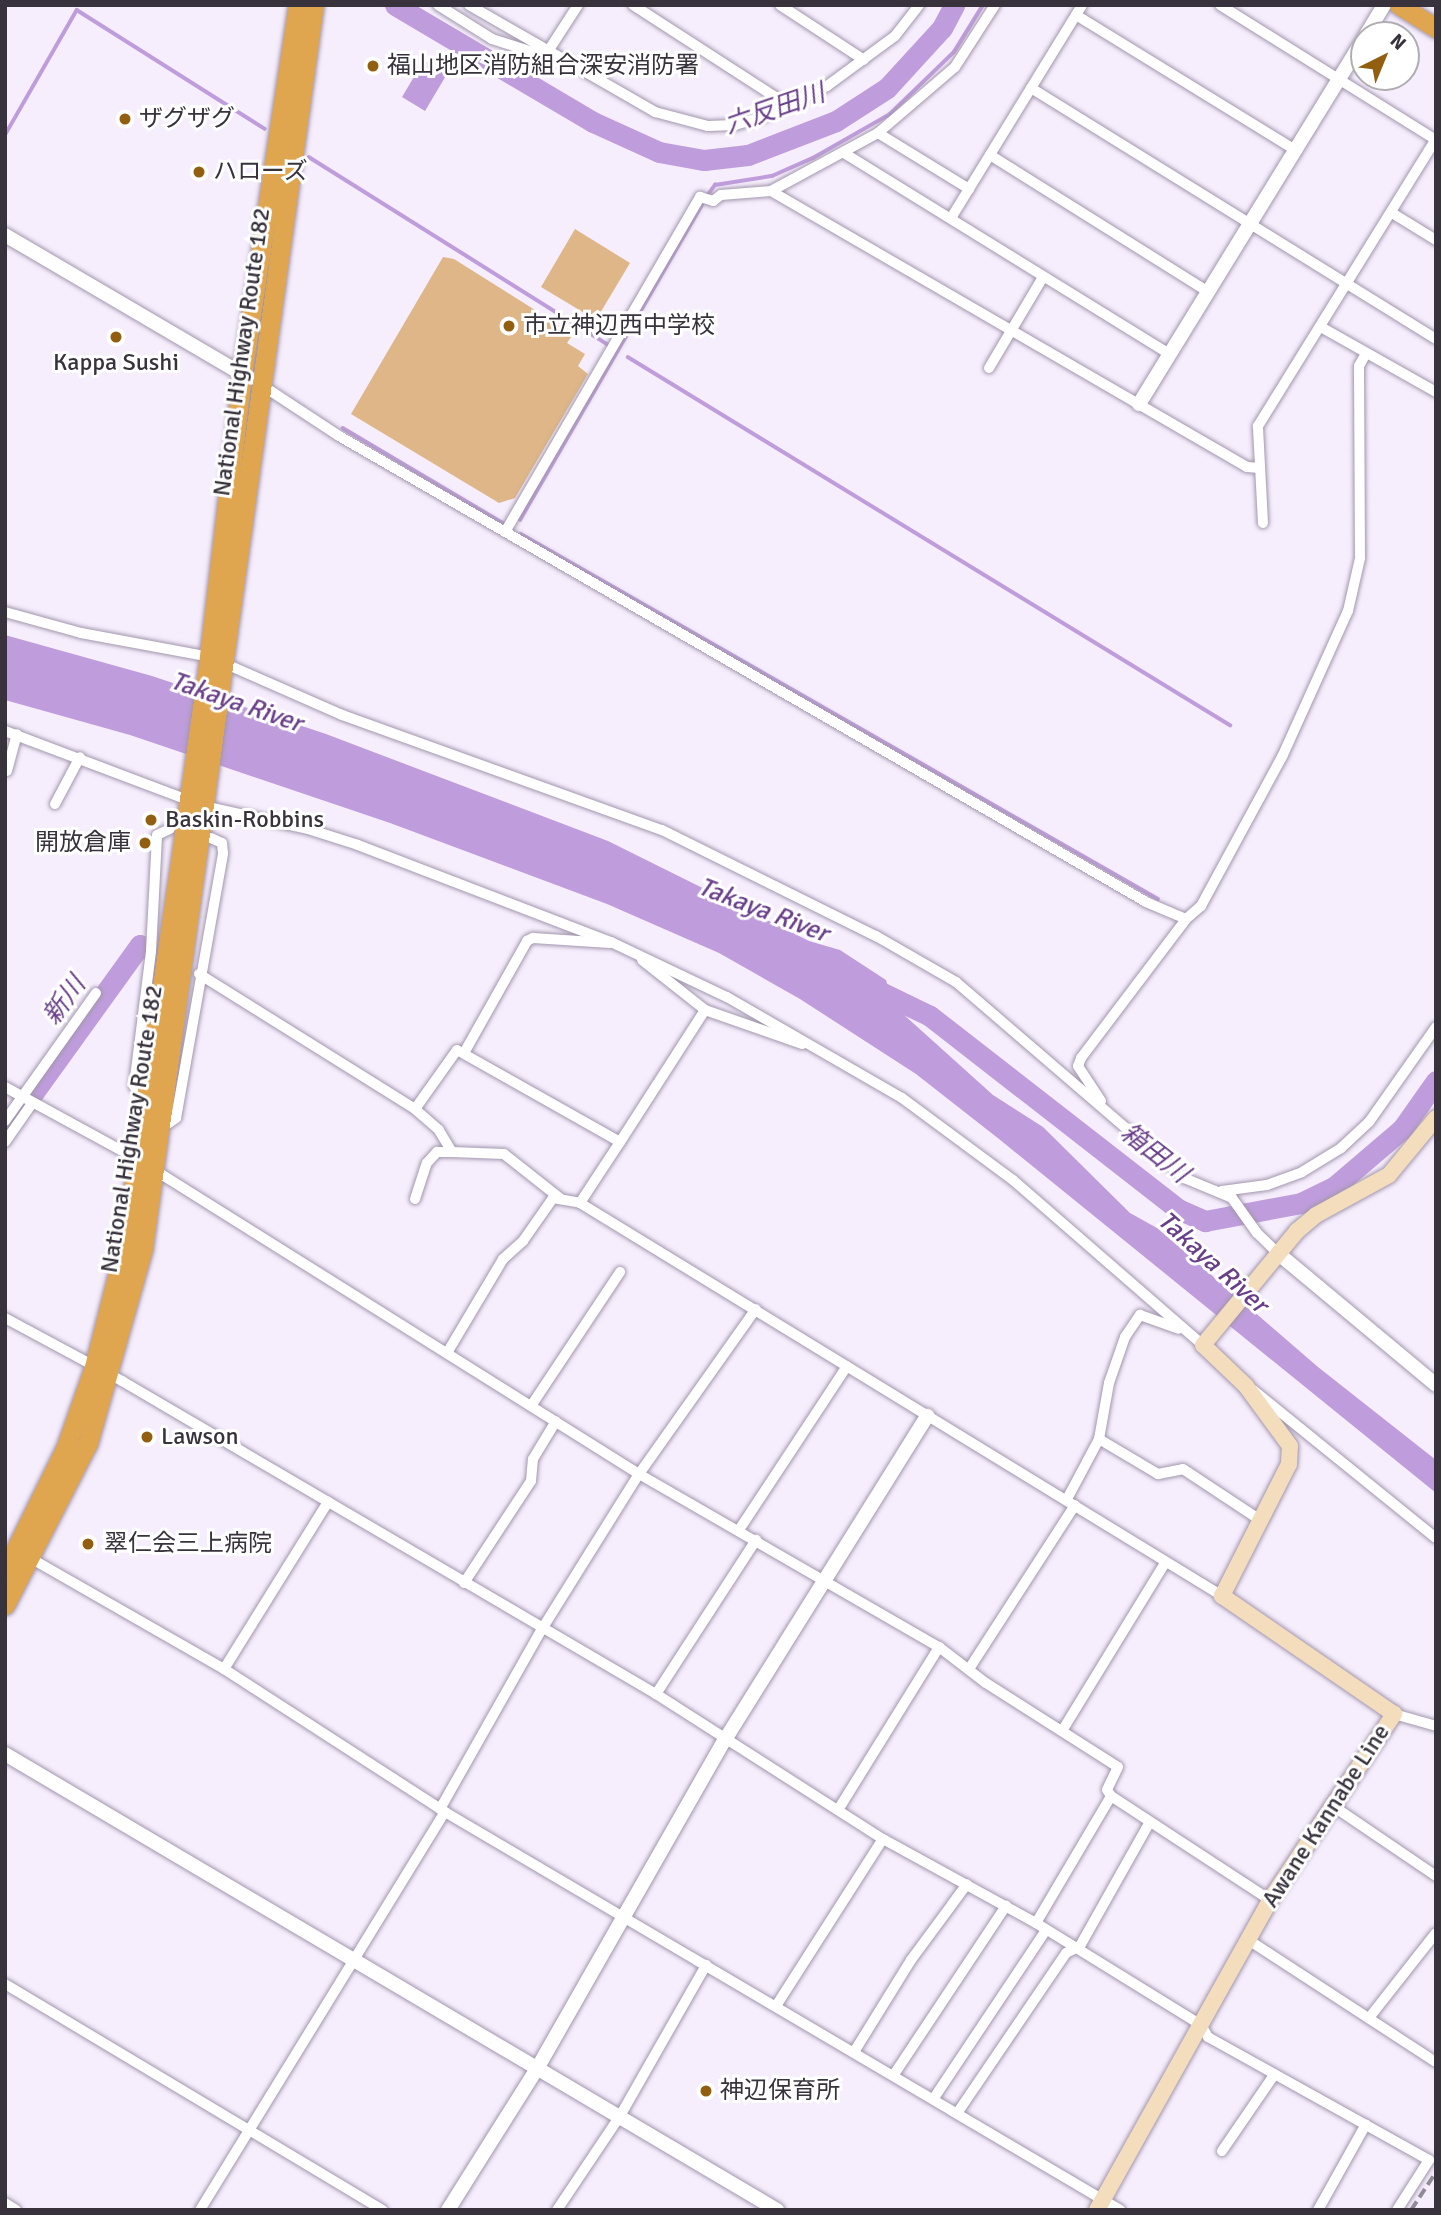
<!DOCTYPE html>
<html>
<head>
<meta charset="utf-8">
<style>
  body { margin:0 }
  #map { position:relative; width:1441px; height:2215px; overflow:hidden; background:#f6eefd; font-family:Signika,"Noto Sans JP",sans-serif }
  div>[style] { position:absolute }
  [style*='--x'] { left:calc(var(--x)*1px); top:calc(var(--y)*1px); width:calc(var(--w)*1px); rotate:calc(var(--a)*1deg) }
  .green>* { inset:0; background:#deb687 }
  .water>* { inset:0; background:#bf9ddc }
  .stream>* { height:3.5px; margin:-1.75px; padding:0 1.75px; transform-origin:1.75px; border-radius:1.75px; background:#bf9ddc }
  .river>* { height:21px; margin:-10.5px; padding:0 10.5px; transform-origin:10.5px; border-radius:10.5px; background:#bf9ddc }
  .roads { filter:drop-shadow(0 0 2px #a296ad) drop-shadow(0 0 2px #a296ad) }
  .minor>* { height:10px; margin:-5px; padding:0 5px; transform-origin:5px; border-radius:5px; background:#fff }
  .tertiary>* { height:14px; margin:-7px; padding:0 7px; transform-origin:7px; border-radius:7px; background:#fff }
  .secondary>* { height:16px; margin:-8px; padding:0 8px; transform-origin:8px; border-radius:8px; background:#f3ddbd }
  .trunk>* { height:19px; margin:-9.5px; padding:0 9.5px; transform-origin:9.5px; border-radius:9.5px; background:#e0a64f }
  .rail>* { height:3.5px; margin-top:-1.75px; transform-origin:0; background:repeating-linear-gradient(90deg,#908a96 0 10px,transparent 0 15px) }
  .dots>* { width:19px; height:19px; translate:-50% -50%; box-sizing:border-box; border:4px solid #fff; border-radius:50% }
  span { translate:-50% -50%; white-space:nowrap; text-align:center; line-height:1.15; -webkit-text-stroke:6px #fff; paint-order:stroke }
  .poi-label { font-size:24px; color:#37323c }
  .left { translate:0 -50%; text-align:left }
  .right { translate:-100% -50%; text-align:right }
  .street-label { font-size:24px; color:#37323c }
  .water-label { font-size:26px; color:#693e8a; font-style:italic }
  .frame { position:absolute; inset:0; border:7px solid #37323c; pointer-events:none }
  .north { position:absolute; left:1350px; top:21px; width:70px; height:70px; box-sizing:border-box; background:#fff; border:2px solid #afadb1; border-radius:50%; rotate:43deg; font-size:19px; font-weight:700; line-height:28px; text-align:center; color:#37323c }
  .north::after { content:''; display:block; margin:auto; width:24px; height:32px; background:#925f11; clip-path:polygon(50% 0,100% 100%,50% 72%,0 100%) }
</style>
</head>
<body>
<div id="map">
  <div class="green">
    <div style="clip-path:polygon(575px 229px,630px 263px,596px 320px,541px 287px)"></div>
    <div style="clip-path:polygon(443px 257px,454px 259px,573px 334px,567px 343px,585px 354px,578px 366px,588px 374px,515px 498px,499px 503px,351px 414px)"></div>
  </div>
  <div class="water">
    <div style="clip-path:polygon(424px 60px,447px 74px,425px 111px,402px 97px)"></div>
    <div style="clip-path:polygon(5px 635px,152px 676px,326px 734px,608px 841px,809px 941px,840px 950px,886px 980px,893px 1005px,993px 1095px,1043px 1127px,1130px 1213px,1157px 1228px,1318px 1367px,1436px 1460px,1436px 1493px,999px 1139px,916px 1074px,800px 999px,719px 953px,607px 904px,390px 823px,130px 735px,5px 700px)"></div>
  </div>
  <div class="stream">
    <div style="--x:5;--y:135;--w:144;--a:-60.1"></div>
    <div style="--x:77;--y:10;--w:222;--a:32.3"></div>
    <div style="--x:309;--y:157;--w:354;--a:32.1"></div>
    <div style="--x:707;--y:196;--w:14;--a:-54"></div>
    <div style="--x:715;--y:185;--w:58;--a:-9"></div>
    <div style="--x:772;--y:176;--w:45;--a:-23.7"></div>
    <div style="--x:813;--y:158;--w:89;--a:-29.7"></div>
    <div style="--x:890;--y:114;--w:89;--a:-44.1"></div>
    <div style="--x:954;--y:52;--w:55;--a:-58.3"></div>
    <div style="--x:628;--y:357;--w:706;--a:31.44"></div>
    <div style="--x:343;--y:428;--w:188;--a:30.7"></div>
    <div style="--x:520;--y:520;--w:366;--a:-60"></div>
    <div style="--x:521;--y:534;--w:734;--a:29.81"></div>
  </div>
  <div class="river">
    <div style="--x:395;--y:5;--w:230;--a:30.6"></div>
    <div style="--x:593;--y:122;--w:72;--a:24.4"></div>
    <div style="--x:659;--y:152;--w:46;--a:10.1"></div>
    <div style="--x:704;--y:160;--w:44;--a:-6.5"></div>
    <div style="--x:748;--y:155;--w:94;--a:-21.1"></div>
    <div style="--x:836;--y:121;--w:61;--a:-32.9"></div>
    <div style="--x:887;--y:88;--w:81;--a:-47.5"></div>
    <div style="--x:942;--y:28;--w:26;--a:-62"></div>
    <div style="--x:866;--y:985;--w:71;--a:25.8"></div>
    <div style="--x:930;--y:1016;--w:314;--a:37.9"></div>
    <div style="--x:1178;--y:1209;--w:30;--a:24"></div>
    <div style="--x:1205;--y:1221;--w:98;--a:-10.6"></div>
    <div style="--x:1301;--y:1203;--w:37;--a:-26"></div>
    <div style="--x:1334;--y:1187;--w:89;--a:-40.5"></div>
    <div style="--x:1402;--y:1129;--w:59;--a:-54.7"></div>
    <div style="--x:31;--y:1096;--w:186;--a:-54.2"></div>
    <div style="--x:140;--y:945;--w:6;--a:31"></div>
    <div style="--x:5;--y:1130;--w:29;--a:-56"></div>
  </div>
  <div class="roads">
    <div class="minor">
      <div style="--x:438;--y:5;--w:64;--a:32.2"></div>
      <div style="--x:492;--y:39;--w:56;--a:17.8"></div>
      <div style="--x:545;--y:56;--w:61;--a:-57.1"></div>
      <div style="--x:469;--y:5;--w:215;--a:29.9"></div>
      <div style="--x:655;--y:112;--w:55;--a:14.8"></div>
      <div style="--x:708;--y:126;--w:27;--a:-2"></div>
      <div style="--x:735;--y:125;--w:31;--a:-17"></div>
      <div style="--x:765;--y:116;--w:69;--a:-25.8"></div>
      <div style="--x:827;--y:86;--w:84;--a:-36.3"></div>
      <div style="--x:895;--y:36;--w:39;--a:-52"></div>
      <div style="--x:633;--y:5;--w:186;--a:32.9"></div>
      <div style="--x:780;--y:5;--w:100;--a:33.2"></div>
      <div style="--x:1220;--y:5;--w:255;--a:32"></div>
      <div style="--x:1076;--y:15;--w:256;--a:31.6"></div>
      <div style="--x:1031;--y:88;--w:476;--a:31.8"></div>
      <div style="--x:878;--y:133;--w:107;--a:31.6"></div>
      <div style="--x:844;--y:153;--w:381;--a:31.7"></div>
      <div style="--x:990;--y:155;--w:256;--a:32.1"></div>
      <div style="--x:771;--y:191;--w:550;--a:30.11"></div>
      <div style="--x:1247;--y:467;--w:12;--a:5"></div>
      <div style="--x:1392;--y:213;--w:52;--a:31.5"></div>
      <div style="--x:951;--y:218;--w:250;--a:-58.4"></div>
      <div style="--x:1321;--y:327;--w:132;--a:29.5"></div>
      <div style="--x:989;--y:368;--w:106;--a:-59.3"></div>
      <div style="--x:263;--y:386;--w:91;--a:33.3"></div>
      <div style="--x:339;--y:436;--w:932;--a:30"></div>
      <div style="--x:1146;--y:902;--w:43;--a:23"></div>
      <div style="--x:1263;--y:523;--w:97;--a:-93"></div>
      <div style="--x:1258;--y:426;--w:336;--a:-58.2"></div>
      <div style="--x:505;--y:532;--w:388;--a:-59.8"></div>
      <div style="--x:700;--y:197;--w:14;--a:17"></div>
      <div style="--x:713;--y:201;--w:10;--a:-37"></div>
      <div style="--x:721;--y:195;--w:50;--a:-4.6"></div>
      <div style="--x:771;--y:191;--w:122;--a:-28.5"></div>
      <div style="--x:878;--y:133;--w:101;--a:-40.6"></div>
      <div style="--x:955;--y:67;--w:74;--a:-57.2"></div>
      <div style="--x:5;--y:612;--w:79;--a:15.4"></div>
      <div style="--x:81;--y:633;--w:131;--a:10.5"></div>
      <div style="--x:210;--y:657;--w:144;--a:23.7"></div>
      <div style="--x:342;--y:715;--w:340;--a:19.8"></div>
      <div style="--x:662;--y:830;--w:239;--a:26.4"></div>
      <div style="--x:876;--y:936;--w:92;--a:29.9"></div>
      <div style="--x:956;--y:982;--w:301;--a:40.7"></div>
      <div style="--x:1184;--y:1178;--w:52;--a:22.6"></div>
      <div style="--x:1232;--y:1198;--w:43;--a:54.5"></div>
      <div style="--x:1257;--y:1233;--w:30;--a:44"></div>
      <div style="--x:5;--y:731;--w:212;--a:20.7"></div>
      <div style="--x:203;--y:806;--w:107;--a:12.4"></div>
      <div style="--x:308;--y:829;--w:52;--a:17.7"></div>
      <div style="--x:358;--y:845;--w:271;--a:21"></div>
      <div style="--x:611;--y:942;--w:128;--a:25.4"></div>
      <div style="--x:727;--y:997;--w:202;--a:30"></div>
      <div style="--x:902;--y:1098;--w:138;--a:36.5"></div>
      <div style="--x:1013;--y:1180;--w:252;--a:41"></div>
      <div style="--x:7;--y:771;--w:38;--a:-75"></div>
      <div style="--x:55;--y:804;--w:53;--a:-62"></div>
      <div style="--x:642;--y:960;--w:80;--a:38.4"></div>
      <div style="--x:705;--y:1010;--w:103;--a:19.3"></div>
      <div style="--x:199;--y:974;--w:255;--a:32"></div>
      <div style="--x:464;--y:1053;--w:129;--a:-60.6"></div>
      <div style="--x:527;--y:941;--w:7;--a:-27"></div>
      <div style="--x:533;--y:938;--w:77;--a:3.7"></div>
      <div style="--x:5;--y:1087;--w:150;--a:28.6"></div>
      <div style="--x:137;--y:1159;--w:593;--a:32.11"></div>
      <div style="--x:639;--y:1474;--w:346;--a:30"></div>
      <div style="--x:939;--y:1647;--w:59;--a:37.5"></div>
      <div style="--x:986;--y:1683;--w:156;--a:32.5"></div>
      <div style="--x:1118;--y:1767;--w:25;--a:116"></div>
      <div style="--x:1107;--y:1790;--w:7;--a:56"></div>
      <div style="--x:1111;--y:1796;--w:190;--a:33.2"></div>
      <div style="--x:143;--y:1095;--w:13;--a:-135"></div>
      <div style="--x:134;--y:1086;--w:136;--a:-82.8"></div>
      <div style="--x:151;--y:951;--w:116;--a:-87"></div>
      <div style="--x:157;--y:835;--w:14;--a:-25"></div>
      <div style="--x:1101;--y:1101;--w:42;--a:-123.3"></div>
      <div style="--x:1078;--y:1066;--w:9;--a:-69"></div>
      <div style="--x:1081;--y:1058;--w:174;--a:-52.9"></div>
      <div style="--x:1186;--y:919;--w:20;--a:-41"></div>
      <div style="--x:1201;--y:906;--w:170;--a:-61.5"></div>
      <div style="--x:1282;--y:757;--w:160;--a:-65.7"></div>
      <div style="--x:1348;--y:611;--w:54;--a:-77.2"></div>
      <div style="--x:1360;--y:558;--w:192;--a:-90.3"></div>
      <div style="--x:1359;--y:366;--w:13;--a:-61"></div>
      <div style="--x:5;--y:1121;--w:157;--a:-54.6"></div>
      <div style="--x:159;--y:1130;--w:21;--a:-35"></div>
      <div style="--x:176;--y:1118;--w:269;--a:-79.9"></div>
      <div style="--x:223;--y:853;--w:10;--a:-96"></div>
      <div style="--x:222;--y:843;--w:12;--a:-156"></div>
      <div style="--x:5;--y:1142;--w:45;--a:-54.9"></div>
      <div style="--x:620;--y:1142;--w:157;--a:-57.2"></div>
      <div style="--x:452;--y:1152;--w:26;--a:-121"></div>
      <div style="--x:439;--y:1130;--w:32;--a:-139"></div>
      <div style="--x:415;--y:1109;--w:72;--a:-54.6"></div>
      <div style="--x:457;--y:1050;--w:187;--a:29.4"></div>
      <div style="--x:620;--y:1142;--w:73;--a:123.3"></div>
      <div style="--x:580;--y:1203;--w:753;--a:31.47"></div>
      <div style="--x:1222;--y:1191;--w:45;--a:-7.6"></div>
      <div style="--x:1267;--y:1185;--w:37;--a:-20"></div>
      <div style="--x:1302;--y:1172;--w:46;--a:-31.6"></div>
      <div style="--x:1341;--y:1148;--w:38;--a:-43"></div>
      <div style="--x:1369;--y:1122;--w:116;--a:-54.8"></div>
      <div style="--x:415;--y:1199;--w:38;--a:-72"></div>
      <div style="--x:427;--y:1163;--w:15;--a:-48"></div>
      <div style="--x:437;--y:1152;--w:15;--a:0"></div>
      <div style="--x:452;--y:1152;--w:52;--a:2.2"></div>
      <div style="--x:504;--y:1154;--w:73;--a:38.3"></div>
      <div style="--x:5;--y:1318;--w:133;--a:28.3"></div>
      <div style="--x:122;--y:1381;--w:619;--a:30.38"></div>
      <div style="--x:656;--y:1694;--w:269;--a:32.6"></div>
      <div style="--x:883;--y:1839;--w:175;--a:28.8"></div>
      <div style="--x:1036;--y:1923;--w:194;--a:31.7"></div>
      <div style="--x:1201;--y:2025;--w:14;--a:60"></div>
      <div style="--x:1208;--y:2037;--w:253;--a:29.1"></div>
      <div style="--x:1429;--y:2160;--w:59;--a:122.6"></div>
      <div style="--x:447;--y:1353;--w:109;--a:-59.2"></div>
      <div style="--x:503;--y:1259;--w:27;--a:-42"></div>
      <div style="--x:523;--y:1241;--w:52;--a:-55.1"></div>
      <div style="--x:553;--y:1198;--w:27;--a:10"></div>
      <div style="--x:1253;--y:1390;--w:235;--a:39"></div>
      <div style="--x:531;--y:1406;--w:161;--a:-56.4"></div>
      <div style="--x:1099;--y:1439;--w:69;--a:30.7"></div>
      <div style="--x:1158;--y:1474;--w:25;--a:-11"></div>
      <div style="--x:1183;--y:1469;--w:92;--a:33.5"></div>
      <div style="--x:1067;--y:1499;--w:68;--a:-61.9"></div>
      <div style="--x:1099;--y:1439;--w:57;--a:-79.9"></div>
      <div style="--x:1109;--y:1383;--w:49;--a:-70.8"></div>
      <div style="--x:1125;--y:1337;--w:27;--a:-56"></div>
      <div style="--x:1140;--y:1315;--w:41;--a:19.7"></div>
      <div style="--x:739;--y:1530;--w:196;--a:-56.6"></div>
      <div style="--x:32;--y:1559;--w:221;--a:29.8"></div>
      <div style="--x:224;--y:1669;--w:263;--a:32.9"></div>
      <div style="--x:445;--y:1812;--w:784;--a:30.52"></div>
      <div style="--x:464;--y:1583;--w:122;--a:-56.7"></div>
      <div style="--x:531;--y:1481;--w:22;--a:-85"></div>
      <div style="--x:533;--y:1459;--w:44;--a:-58.8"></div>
      <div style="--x:224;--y:1669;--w:197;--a:-58.1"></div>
      <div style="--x:969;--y:1669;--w:195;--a:-57.1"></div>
      <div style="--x:656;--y:1694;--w:184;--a:-57"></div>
      <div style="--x:1394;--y:1714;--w:44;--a:15.9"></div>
      <div style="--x:1062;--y:1731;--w:197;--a:-58.5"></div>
      <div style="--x:1330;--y:1804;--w:128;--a:34.2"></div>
      <div style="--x:440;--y:1809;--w:207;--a:-60.5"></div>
      <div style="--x:542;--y:1629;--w:183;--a:-58"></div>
      <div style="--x:639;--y:1474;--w:202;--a:-54.7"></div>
      <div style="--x:838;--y:1810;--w:192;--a:-58.2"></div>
      <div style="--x:1036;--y:1923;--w:147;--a:-59.4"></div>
      <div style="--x:1247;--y:1939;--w:225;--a:33.1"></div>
      <div style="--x:5;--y:1984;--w:440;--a:30.9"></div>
      <div style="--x:776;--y:2006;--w:198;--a:-57.4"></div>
      <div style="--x:1369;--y:2018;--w:108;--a:-51.8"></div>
      <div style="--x:854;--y:2052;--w:108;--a:-58.2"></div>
      <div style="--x:911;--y:1960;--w:94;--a:-53.6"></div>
      <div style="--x:895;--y:2073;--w:201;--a:-56.4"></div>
      <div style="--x:934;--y:2098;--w:202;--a:-56.3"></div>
      <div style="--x:958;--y:2112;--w:192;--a:-55.8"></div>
      <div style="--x:1066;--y:1953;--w:16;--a:-27"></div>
      <div style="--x:1080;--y:1946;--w:142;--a:-60.6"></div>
      <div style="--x:1222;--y:2151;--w:92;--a:-55.6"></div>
      <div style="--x:5;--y:2203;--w:13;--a:32"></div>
      <div style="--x:200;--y:2210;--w:467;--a:-58.4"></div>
      <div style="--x:557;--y:2210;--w:113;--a:-56.2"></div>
      <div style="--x:620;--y:2116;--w:174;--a:-60.3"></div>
      <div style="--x:1318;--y:2210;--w:98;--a:-60.8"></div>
    </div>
    <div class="tertiary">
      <div style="--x:1366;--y:35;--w:35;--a:-59"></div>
      <div style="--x:5;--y:235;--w:283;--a:30.4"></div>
      <div style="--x:1139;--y:404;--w:430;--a:-58.4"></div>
      <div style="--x:1279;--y:1254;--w:204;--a:39.8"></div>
      <div style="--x:5;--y:1754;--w:897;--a:30.57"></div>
      <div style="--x:448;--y:2210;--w:169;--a:-57.8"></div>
      <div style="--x:538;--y:2067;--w:379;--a:-60.3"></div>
      <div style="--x:726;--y:1738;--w:380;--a:-58"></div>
    </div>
    <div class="secondary">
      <div style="--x:1097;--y:2210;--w:355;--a:-60.8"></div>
      <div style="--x:1270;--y:1900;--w:224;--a:-56.3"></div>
      <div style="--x:1394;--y:1714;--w:209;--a:-145.5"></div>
      <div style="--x:1222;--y:1596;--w:148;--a:-63.1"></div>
      <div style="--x:1289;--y:1464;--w:18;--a:-87"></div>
      <div style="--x:1290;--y:1446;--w:74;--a:-126.3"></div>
      <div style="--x:1246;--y:1386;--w:59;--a:-136.4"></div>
      <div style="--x:1203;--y:1345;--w:148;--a:-50.5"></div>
      <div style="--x:1297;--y:1231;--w:25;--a:-40"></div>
      <div style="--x:1316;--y:1215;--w:83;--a:-28.7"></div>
      <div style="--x:1389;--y:1175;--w:74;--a:-50.5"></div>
    </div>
    <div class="trunk">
      <div style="--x:1399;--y:5;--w:44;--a:31.9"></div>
      <div style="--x:5;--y:1571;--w:138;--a:-63.8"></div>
      <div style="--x:66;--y:1447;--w:85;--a:-70.7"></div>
      <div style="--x:94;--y:1367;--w:126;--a:-75.7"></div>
      <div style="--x:125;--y:1245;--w:578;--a:-81.84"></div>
      <div style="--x:207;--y:673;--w:301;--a:-83.3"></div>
      <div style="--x:242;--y:374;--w:373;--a:-81.4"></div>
      <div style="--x:5;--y:1605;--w:182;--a:-62.9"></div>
      <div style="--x:88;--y:1443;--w:203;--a:-74.2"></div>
      <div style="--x:143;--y:1248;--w:1255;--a:-82.17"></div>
    </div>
  </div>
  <div class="rail">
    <div style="--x:1411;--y:2210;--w:45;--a:-56.7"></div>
  </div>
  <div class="dots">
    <div style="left:373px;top:66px;background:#925f11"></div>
    <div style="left:125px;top:119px;background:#925f11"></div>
    <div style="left:199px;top:172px;background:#925f11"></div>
    <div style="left:509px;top:326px;background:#925f11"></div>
    <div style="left:116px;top:337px;background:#925f11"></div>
    <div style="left:151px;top:820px;background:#925f11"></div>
    <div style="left:145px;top:843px;background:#925f11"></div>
    <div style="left:147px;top:1437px;background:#925f11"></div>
    <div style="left:88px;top:1544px;background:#925f11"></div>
    <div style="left:706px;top:2091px;background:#925f11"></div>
  </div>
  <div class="poi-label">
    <span class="left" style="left:387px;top:66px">福山地区消防組合深安消防署</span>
    <span class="left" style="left:139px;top:119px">ザグザグ</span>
    <span class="left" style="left:213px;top:172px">ハローズ</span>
    <span class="left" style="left:523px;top:326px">市立神辺西中学校</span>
    <span style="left:116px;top:363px">Kappa Sushi</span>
    <span class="left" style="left:165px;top:820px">Baskin-Robbins</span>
    <span class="right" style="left:131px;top:843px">開放倉庫</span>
    <span class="left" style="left:161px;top:1437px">Lawson</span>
    <span class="left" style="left:104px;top:1544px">翠仁会三上病院</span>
    <span class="left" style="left:720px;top:2091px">神辺保育所</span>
  </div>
  <div class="street-label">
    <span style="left:242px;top:352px;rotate:-82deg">National Highway Route 182</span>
    <span style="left:132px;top:1129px;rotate:-81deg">National Highway Route 182</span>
    <span style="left:1326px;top:1816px;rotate:-57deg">Awane Kannabe Line</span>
  </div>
  <div class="water-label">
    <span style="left:775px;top:110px;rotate:-19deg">六反田川</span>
    <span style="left:236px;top:703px;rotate:19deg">Takaya River</span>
    <span style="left:763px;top:911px;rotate:21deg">Takaya River</span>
    <span style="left:65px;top:1001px;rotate:-54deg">新川</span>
    <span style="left:1154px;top:1154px;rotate:38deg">箱田川</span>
    <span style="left:1212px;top:1263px;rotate:42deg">Takaya River</span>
  </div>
  <div class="frame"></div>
  <div class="north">N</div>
</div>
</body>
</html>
